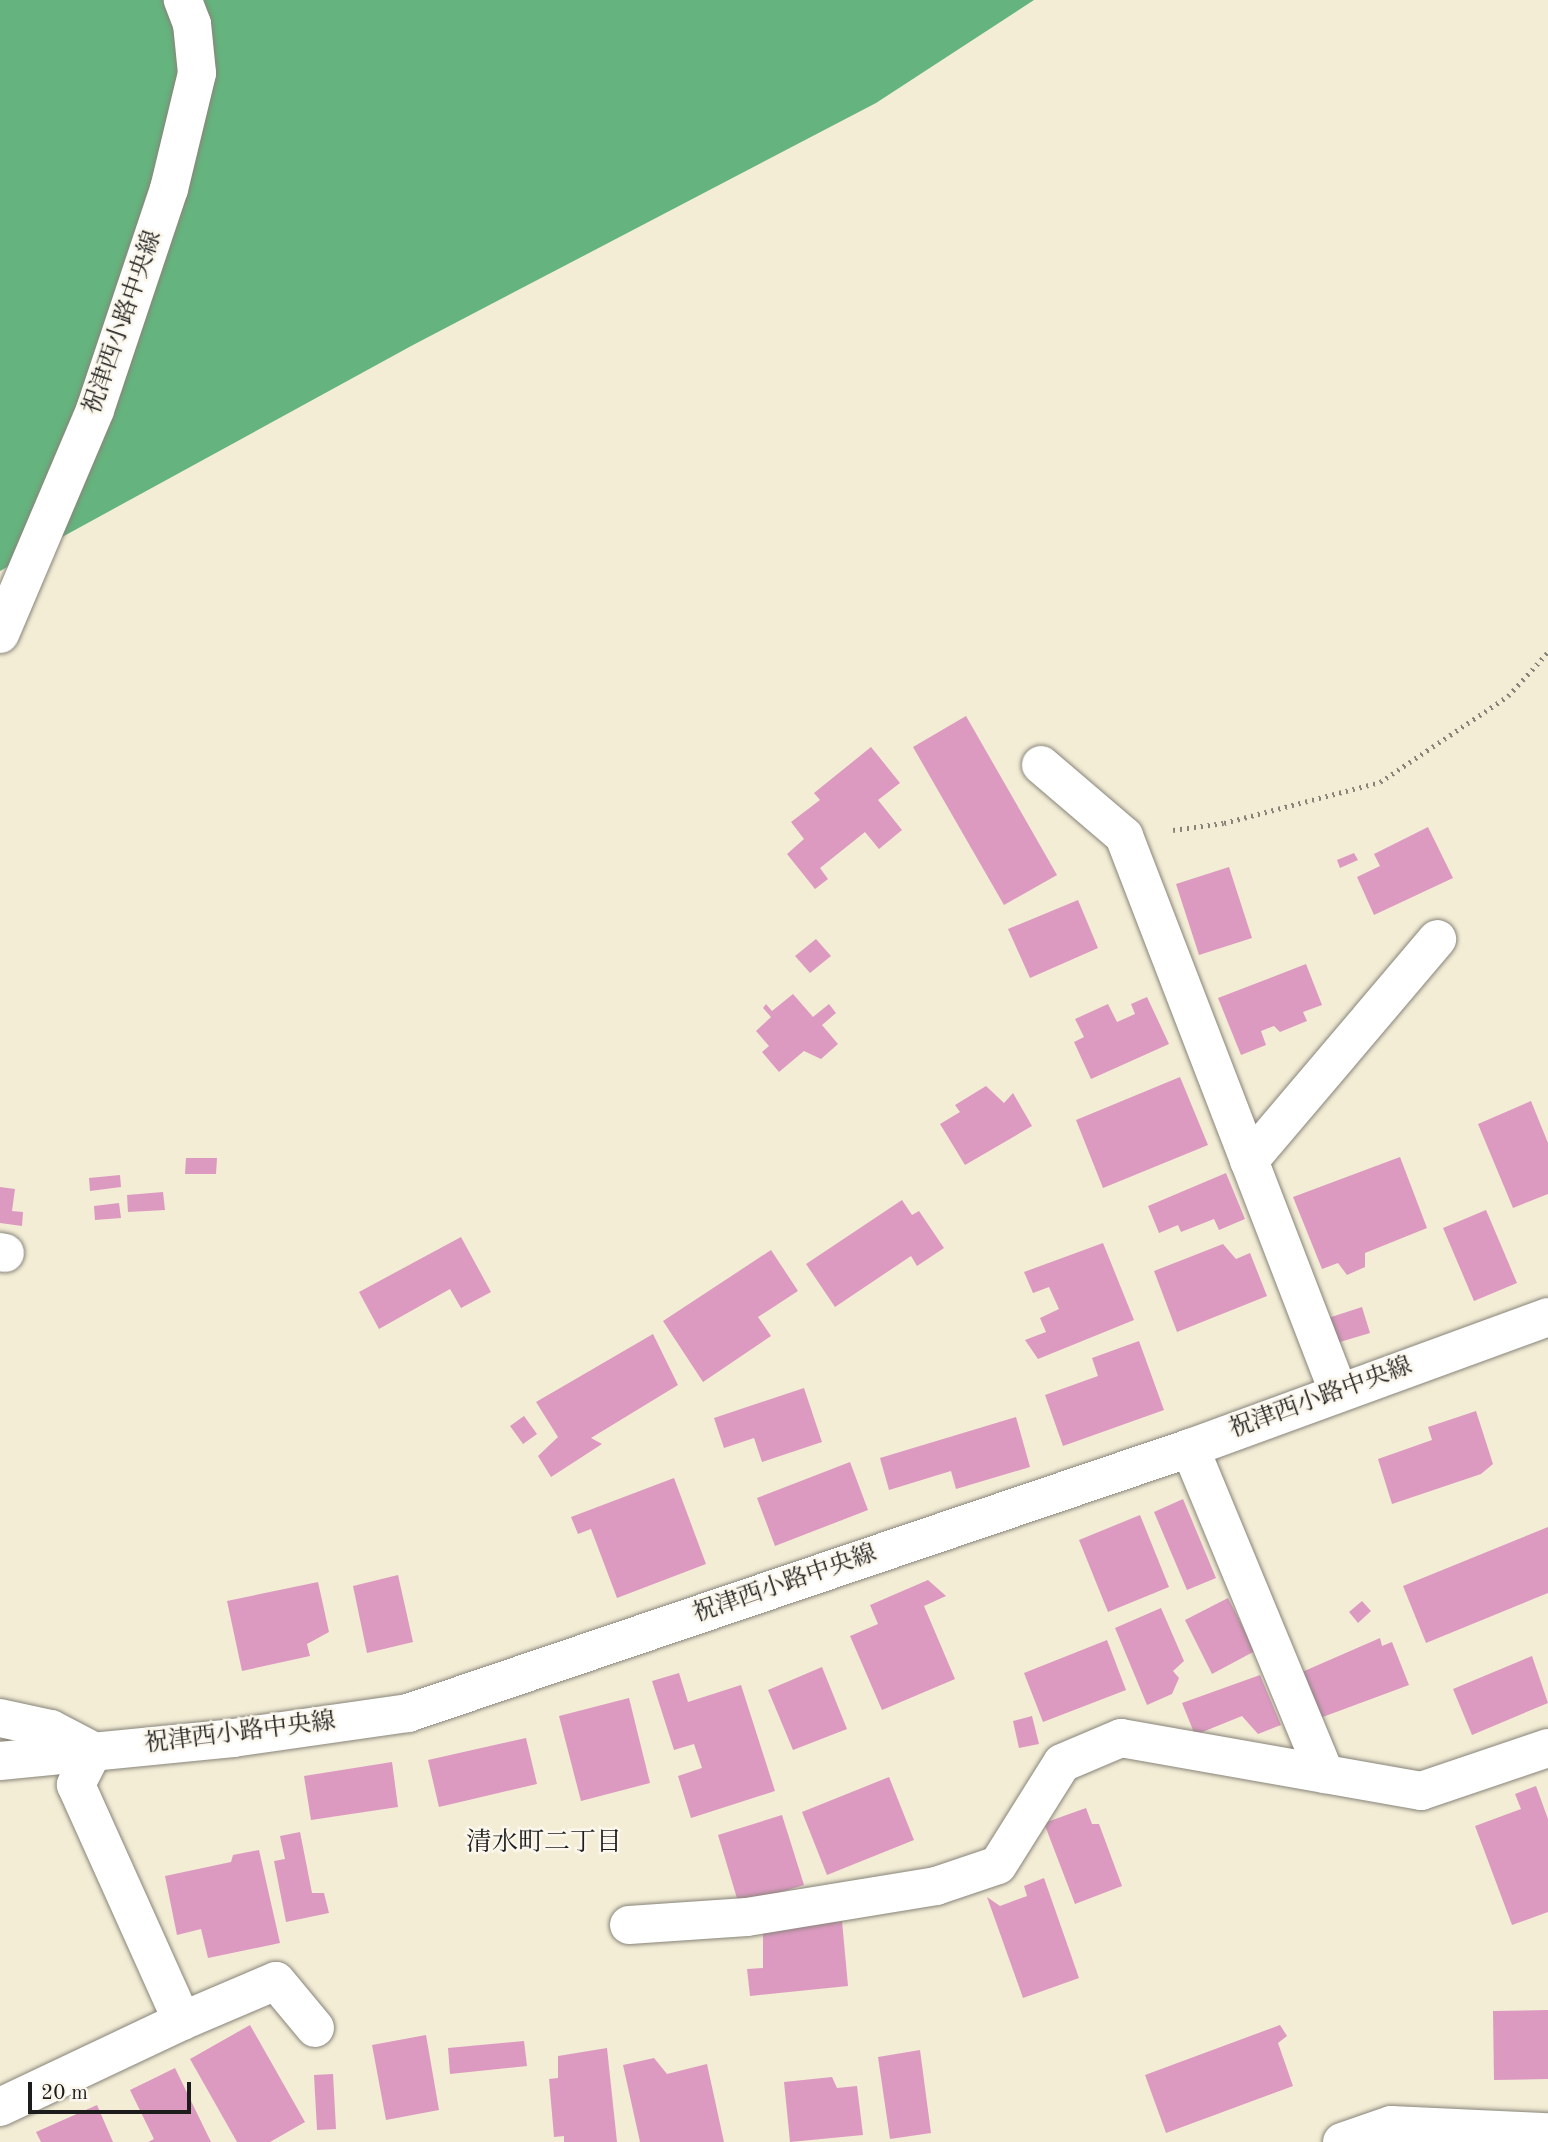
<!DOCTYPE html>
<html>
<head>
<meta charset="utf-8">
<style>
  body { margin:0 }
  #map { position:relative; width:1548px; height:2142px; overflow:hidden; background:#f3edd6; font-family:"Old Standard TT","Noto Serif JP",serif }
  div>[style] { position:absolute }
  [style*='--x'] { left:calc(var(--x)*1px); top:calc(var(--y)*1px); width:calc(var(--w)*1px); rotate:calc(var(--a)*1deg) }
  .forest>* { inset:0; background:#65b37e }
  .building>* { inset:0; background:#dc9ac1 }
  .path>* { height:4.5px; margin-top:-2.25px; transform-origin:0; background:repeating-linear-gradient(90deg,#888479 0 2px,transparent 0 7px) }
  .roads { filter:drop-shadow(0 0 2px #888479) drop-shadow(0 0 2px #888479) }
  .minor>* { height:38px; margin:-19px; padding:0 19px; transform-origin:19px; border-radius:19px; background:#fff }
  .secondary>* { height:38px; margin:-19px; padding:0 19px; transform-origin:19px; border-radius:19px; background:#fff }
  span { translate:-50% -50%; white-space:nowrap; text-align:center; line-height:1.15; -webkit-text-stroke:5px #fbf7ec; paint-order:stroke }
  .street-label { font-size:24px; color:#1c1c1c }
  .neighbourhood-label { font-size:26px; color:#1c1c1c }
  .scale { position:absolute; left:28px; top:2082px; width:163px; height:32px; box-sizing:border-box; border:4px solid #1c1c1c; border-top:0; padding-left:9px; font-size:21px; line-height:24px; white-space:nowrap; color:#1c1c1c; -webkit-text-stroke:5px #fbf7ec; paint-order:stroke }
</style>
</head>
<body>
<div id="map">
  <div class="forest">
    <div style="clip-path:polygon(0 0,1034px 0,876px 103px,413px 345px,0 571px)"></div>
  </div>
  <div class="building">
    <div style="clip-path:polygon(966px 716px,1057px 875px,1004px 905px,913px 747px)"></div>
    <div style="clip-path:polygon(871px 747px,900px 783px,878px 800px,902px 830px,879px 849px,865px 832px,820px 868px,828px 879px,815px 889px,787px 854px,804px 839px,791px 822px,820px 800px,814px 793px)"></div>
    <div style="clip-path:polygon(1428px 827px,1453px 878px,1374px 915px,1357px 877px,1380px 866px,1374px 854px)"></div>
    <div style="clip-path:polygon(1354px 853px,1358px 860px,1340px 868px,1337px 860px)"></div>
    <div style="clip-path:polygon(1229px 867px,1252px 938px,1199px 955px,1176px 884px)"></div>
    <div style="clip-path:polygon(1078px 900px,1098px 948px,1030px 978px,1008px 929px)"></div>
    <div style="clip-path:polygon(816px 939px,831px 956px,810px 973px,795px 956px)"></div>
    <div style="clip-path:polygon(1306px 964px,1322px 1005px,1303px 1012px,1307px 1021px,1280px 1032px,1274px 1026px,1261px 1031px,1266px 1045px,1241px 1055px,1218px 998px)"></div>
    <div style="clip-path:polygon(793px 994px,813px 1017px,829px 1004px,836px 1013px,822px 1025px,838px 1044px,821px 1059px,804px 1051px,779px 1072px,762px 1052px,769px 1046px,756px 1031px,771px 1017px,763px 1008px,766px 1004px,772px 1011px)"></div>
    <div style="clip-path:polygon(1147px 997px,1169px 1044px,1091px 1079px,1074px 1042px,1084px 1037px,1075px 1019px,1108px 1004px,1117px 1022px,1135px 1014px,1131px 1004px)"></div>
    <div style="clip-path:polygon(1180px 1077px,1208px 1145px,1103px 1188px,1076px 1120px)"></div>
    <div style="clip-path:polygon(986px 1086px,1004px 1103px,1013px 1093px,1032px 1126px,965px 1165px,940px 1124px,960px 1112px,955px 1105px)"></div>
    <div style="clip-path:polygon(1531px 1101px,1548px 1143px,1548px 1194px,1513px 1208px,1478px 1124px)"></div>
    <div style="clip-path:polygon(1400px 1157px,1427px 1228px,1365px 1253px,1365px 1267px,1347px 1275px,1338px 1263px,1322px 1269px,1293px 1197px)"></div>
    <div style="clip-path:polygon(186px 1158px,217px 1158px,216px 1174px,185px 1174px)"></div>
    <div style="clip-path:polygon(1226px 1173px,1245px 1219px,1219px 1230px,1214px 1219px,1181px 1232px,1178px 1225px,1159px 1233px,1148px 1206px)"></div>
    <div style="clip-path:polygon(120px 1175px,121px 1187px,90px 1191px,89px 1178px)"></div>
    <div style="clip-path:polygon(0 1187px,15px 1189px,12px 1211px,23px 1212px,22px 1226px,0 1223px)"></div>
    <div style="clip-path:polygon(163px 1192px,165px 1210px,128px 1212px,127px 1195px)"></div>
    <div style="clip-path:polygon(902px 1200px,912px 1215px,919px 1211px,944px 1248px,917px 1266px,911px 1256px,835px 1307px,806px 1264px)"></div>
    <div style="clip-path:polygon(119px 1203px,121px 1218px,95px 1220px,94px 1206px)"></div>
    <div style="clip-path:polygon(1486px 1210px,1517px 1283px,1474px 1301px,1443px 1228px)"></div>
    <div style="clip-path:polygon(461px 1237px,491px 1292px,461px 1308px,450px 1289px,379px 1329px,359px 1292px)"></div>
    <div style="clip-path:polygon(1103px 1243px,1134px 1320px,1038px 1359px,1025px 1340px,1046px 1332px,1040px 1318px,1059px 1309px,1049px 1287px,1033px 1293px,1024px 1272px)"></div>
    <div style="clip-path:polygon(1223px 1244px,1236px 1259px,1250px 1253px,1267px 1296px,1177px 1332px,1154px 1271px)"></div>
    <div style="clip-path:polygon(771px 1250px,798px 1291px,758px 1317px,771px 1336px,703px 1382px,663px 1321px)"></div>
    <div style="clip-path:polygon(1362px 1307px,1370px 1333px,1330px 1345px,1322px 1320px)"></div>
    <div style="clip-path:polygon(653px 1334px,678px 1385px,591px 1438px,602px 1444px,551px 1477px,538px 1456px,558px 1437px,536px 1402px)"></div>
    <div style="clip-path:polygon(1139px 1341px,1164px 1410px,1063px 1446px,1045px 1395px,1098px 1376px,1092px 1358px)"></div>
    <div style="clip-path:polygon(804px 1388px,822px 1442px,762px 1462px,754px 1438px,724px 1448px,714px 1418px)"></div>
    <div style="clip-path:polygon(1476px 1411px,1493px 1464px,1481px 1474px,1392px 1504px,1378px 1459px,1432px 1440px,1428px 1427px)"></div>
    <div style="clip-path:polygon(524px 1416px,537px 1434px,523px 1444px,510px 1426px)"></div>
    <div style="clip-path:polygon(1016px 1417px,1030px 1467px,956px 1489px,951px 1471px,889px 1490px,880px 1458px)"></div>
    <div style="clip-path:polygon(850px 1462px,868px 1510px,775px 1546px,757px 1498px)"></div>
    <div style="clip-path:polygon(674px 1478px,706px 1564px,617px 1598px,591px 1529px,578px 1534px,571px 1517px)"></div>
    <div style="clip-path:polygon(1183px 1499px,1216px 1578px,1187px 1590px,1154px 1512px)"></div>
    <div style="clip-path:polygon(1140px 1515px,1169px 1587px,1108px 1612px,1079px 1540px)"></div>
    <div style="clip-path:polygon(1548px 1527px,1548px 1593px,1426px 1643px,1403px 1586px)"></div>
    <div style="clip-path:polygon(398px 1575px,413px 1642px,367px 1653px,353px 1586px)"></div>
    <div style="clip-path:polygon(928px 1580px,946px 1596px,924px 1606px,955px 1679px,882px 1710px,850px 1636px,878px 1624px,870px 1605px)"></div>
    <div style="clip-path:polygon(318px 1582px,329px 1632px,307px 1644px,310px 1656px,242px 1671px,227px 1601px)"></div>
    <div style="clip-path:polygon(1228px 1598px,1255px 1651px,1212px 1674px,1185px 1620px)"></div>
    <div style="clip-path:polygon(1362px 1601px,1371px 1611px,1358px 1623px,1349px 1612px)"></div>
    <div style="clip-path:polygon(1161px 1608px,1184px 1661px,1173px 1671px,1179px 1678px,1172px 1694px,1147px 1705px,1115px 1628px)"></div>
    <div style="clip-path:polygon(1380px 1638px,1382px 1646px,1392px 1642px,1409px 1685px,1320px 1718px,1302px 1672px)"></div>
    <div style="clip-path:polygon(1107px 1640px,1126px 1690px,1043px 1722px,1024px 1673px)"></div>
    <div style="clip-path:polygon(1532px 1656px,1548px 1703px,1472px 1735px,1453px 1689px)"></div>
    <div style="clip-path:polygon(822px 1667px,847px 1729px,793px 1750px,768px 1690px)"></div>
    <div style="clip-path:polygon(679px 1673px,688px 1702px,741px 1685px,775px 1791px,691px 1818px,678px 1776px,702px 1768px,694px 1744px,674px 1750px,652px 1681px)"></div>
    <div style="clip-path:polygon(1260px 1675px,1281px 1725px,1258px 1734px,1242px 1716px,1195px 1735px,1182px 1703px)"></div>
    <div style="clip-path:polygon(629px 1698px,650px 1783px,581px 1801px,559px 1716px)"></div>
    <div style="clip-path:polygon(1032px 1716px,1039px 1744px,1019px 1748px,1013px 1721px)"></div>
    <div style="clip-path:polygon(526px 1738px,537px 1784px,439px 1807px,428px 1760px)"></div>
    <div style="clip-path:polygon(392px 1762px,398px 1807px,311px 1820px,304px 1776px)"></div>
    <div style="clip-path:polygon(889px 1777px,914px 1840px,827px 1875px,802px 1812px)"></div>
    <div style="clip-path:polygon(1536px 1786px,1548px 1819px,1548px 1912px,1512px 1925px,1475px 1826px,1521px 1809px,1515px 1794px)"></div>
    <div style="clip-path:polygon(1086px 1808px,1092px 1824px,1099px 1824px,1122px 1886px,1075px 1904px,1044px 1823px)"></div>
    <div style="clip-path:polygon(782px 1815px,804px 1885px,739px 1905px,718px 1835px)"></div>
    <div style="clip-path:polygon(300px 1832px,312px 1893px,324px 1893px,329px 1913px,286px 1922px,274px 1861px,285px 1859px,280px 1836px)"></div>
    <div style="clip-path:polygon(259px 1850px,280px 1943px,208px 1958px,201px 1929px,177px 1935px,165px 1876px,231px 1862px,233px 1855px)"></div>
    <div style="clip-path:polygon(1044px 1878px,1079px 1978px,1023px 1998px,987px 1897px,1000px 1906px,1027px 1896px,1024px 1886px)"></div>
    <div style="clip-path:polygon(842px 1921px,848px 1986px,750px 1996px,747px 1969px,763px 1968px,763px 1932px)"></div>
    <div style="clip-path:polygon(1548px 2010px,1548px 2079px,1494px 2080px,1493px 2011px)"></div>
    <div style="clip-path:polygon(250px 2025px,305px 2122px,270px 2142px,237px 2142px,190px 2059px)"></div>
    <div style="clip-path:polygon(1280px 2025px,1287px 2036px,1278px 2043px,1293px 2086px,1166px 2133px,1145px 2075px)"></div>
    <div style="clip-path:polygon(426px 2035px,439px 2110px,386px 2120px,372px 2045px)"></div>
    <div style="clip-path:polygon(524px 2041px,527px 2066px,450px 2074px,448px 2048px)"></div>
    <div style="clip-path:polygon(607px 2048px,617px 2142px,564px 2142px,564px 2136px,554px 2137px,549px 2079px,558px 2078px,558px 2056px)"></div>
    <div style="clip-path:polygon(920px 2050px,931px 2133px,890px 2139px,878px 2057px)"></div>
    <div style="clip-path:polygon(654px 2058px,667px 2074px,707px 2064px,724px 2142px,640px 2142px,623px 2065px)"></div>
    <div style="clip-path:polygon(175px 2068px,211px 2142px,148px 2142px,154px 2139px,130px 2090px)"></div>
    <div style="clip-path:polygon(333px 2074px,336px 2129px,317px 2130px,314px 2075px)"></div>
    <div style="clip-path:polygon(832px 2077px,837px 2088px,857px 2086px,863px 2135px,790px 2142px,784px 2082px)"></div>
    <div style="clip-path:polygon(97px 2105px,113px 2142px,41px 2142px,36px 2132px)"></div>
  </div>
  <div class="path">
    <div style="--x:1173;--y:830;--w:51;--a:-7.8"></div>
    <div style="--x:1224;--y:823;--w:161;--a:-14.7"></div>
    <div style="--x:1380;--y:782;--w:154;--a:-33.9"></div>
    <div style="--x:1508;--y:696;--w:59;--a:-47.7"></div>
  </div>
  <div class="roads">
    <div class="minor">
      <div style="--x:1041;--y:765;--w:109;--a:40.5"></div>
      <div style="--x:1124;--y:836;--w:595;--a:68.91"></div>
      <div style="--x:1249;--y:1161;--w:291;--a:-49.7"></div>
      <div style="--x:0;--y:1252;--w:5;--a:11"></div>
      <div style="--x:1190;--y:1448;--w:353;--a:67.5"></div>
      <div style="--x:0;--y:1718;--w:52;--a:12.2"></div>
      <div style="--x:51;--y:1729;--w:47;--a:27.6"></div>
      <div style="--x:93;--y:1751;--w:38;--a:117"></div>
      <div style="--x:76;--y:1785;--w:259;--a:65.8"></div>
      <div style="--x:182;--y:2021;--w:201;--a:154.7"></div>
      <div style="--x:629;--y:1925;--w:118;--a:-3.9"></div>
      <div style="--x:747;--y:1917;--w:192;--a:-9.3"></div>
      <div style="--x:936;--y:1886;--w:65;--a:-18.7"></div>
      <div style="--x:998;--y:1865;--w:120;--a:-57.9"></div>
      <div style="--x:1062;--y:1763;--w:64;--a:-23"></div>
      <div style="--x:1121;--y:1738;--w:305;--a:10"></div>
      <div style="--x:1421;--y:1791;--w:134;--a:-18.7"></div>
      <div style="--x:182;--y:2021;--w:102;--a:-23.1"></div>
      <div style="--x:276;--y:1981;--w:61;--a:50.3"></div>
      <div style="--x:1342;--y:2142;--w:52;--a:-19.1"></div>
      <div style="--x:1391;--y:2125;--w:157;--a:2.6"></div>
    </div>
    <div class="secondary">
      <div style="--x:0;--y:634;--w:243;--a:-67"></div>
      <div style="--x:95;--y:410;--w:233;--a:-71.5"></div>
      <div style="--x:169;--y:189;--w:119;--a:-76.4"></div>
      <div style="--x:197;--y:73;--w:49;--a:-95.8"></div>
      <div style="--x:192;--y:24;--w:26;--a:-111"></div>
      <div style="--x:0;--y:1761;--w:234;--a:-5.6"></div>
      <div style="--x:233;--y:1738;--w:177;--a:-8.1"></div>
      <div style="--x:408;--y:1713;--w:826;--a:-18.72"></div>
      <div style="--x:1190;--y:1448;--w:381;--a:-20.1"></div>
    </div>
  </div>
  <div class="street-label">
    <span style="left:124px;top:323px;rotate:-71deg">祝津西小路中央線</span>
    <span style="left:1321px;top:1399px;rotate:-20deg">祝津西小路中央線</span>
    <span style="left:785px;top:1585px;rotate:-19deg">祝津西小路中央線</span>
    <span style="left:240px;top:1734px;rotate:-7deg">祝津西小路中央線</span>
  </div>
  <div class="neighbourhood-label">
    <span style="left:544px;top:1844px">清水町二丁目</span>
  </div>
  <div class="scale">20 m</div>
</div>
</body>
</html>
